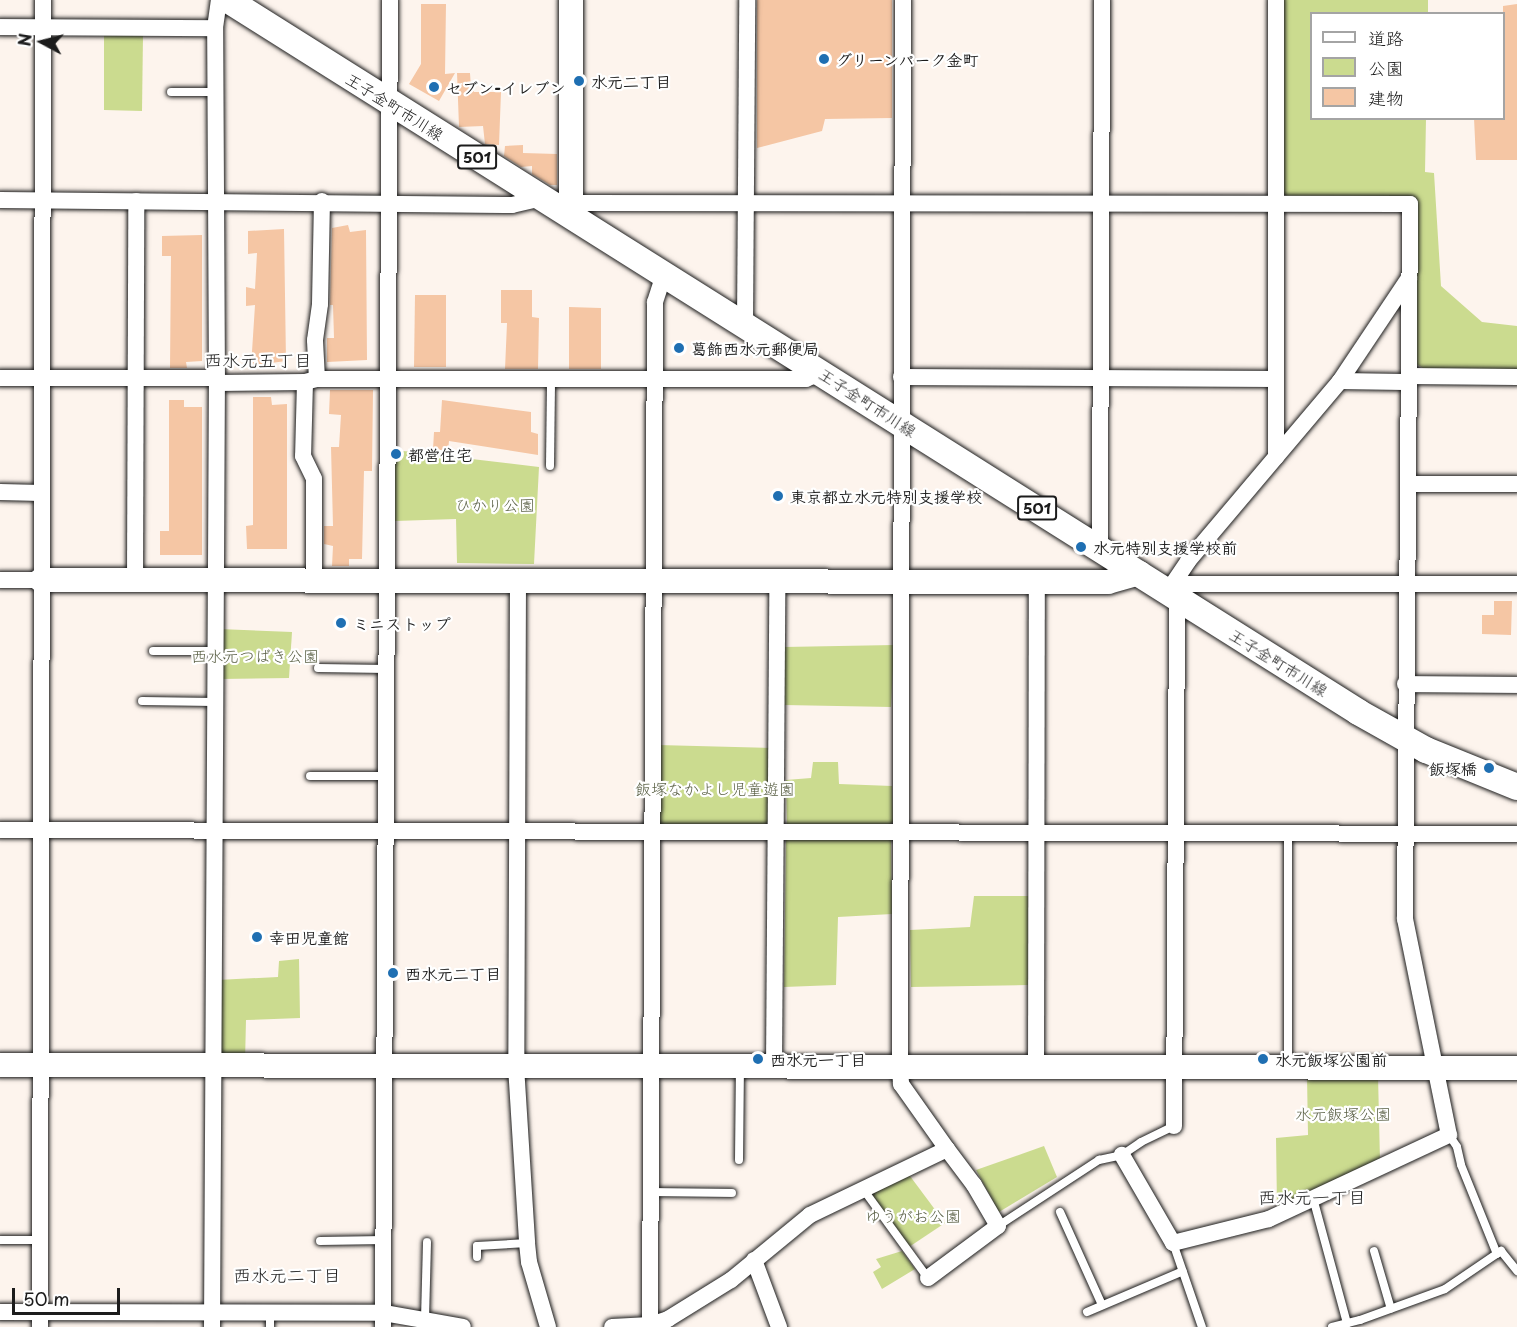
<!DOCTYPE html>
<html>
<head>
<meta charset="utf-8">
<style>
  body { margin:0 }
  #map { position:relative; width:1517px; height:1327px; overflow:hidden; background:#fdf4ed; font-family:"Playpen Sans","Klee One",sans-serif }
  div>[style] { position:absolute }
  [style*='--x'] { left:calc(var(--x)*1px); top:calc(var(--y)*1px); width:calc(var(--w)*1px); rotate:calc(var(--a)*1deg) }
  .green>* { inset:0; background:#cbdb8f }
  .building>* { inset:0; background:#f5c6a4 }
  .roads { filter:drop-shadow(0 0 2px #1c1c1c) drop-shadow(0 0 2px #1c1c1c) }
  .lane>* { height:8px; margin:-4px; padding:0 4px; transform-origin:4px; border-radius:4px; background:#fff }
  .street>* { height:16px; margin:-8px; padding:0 8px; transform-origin:8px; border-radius:8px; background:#fff }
  .secondary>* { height:24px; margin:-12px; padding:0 12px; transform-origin:12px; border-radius:12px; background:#fff }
  .primary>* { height:26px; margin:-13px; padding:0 13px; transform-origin:13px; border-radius:13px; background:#fff }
  .dots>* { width:16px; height:16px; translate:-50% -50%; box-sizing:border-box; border:3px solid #fff; border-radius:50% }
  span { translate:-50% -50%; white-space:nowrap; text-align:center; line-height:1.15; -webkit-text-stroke:4.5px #fff; paint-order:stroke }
  .shield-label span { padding:2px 4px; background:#fff; border:2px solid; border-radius:4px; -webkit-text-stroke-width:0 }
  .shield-label { font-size:15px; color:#1c1c1c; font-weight:700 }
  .poi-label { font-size:16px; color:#1c1c1c; font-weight:700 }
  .left { translate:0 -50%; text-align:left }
  .right { translate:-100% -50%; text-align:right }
  .street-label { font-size:16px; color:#1c1c1c }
  .park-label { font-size:16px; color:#595f44 }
  .neighbourhood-label { font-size:18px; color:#1c1c1c }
  .legend { position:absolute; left:1310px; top:12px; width:195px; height:108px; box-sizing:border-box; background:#fff; border:2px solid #a4a4a4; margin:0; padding:8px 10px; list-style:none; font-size:18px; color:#1c1c1c }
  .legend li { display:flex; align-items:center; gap:12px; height:30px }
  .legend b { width:30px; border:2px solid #a4a4a4 }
  .north { position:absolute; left:12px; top:12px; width:60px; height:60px; -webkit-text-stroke:4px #fff; paint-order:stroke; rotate:277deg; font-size:16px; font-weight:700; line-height:24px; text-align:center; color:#1c1c1c }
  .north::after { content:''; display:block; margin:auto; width:21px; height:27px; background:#1c1c1c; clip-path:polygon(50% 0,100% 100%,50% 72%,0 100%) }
  .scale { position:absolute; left:12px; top:1288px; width:108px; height:27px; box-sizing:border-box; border:3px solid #1c1c1c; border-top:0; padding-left:8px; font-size:18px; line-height:21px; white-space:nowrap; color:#1c1c1c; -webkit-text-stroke:4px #fff; paint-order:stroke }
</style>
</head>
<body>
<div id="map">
  <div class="green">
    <div style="clip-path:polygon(1284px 0,1428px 0,1428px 13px,1312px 14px,1312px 118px,1426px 119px,1425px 172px,1434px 173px,1441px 286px,1482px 322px,1517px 326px,1517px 371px,1426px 370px,1415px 363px,1415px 197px,1287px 197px,1283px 193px)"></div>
    <div style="clip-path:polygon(104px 33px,143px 35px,142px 111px,104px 110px)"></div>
    <div style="clip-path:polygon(395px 450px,539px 467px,534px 564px,457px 563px,456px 519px,395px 521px)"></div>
    <div style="clip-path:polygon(219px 629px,292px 632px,289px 678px,220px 679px)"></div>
    <div style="clip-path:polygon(894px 645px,891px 707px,784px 705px,784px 647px)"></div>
    <div style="clip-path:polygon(658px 745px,773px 748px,772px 828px,657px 830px)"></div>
    <div style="clip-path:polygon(813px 762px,838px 762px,839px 784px,892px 786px,893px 822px,885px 828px,787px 825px,786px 780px,811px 778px)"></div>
    <div style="clip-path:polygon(786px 837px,891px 840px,892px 914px,838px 917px,836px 985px,784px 987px)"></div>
    <div style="clip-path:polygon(974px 896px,1030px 896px,1028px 985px,911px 987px,910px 930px,970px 927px)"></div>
    <div style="clip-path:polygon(299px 959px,300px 1018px,246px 1020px,245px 1062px,217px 1062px,217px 980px,278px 977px,279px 961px)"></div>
    <div style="clip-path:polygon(1378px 1075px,1380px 1161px,1277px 1207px,1276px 1138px,1308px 1135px,1307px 1076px)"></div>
    <div style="clip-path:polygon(1044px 1146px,1057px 1177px,999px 1212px,976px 1170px)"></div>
    <div style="clip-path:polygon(907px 1172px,945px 1223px,909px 1247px,870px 1192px)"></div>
    <div style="clip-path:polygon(902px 1251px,915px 1269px,882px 1289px,873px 1272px,881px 1267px,876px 1259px)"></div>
  </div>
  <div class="building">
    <div style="clip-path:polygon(757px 0,892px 0,892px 118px,825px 119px,822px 131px,757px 148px)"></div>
    <div style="clip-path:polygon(421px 4px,446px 4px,445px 74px,455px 73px,439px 101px,409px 84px,421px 64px)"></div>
    <div style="clip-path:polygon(1517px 4px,1517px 160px,1476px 160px,1474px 118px,1503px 118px,1503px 6px)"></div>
    <div style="clip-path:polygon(457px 73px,470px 73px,471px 88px,473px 88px,474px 92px,501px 92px,499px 145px,485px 144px,483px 126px,459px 127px)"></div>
    <div style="clip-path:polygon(523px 145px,523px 153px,557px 154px,557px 185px,550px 185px,532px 174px,532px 166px,521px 167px,504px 156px,505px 146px)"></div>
    <div style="clip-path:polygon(348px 225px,350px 232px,366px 230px,367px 360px,327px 362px,327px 338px,334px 338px,333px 305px,330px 305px,332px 228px)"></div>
    <div style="clip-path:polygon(284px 229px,286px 361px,271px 363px,270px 369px,251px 367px,255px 305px,246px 306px,246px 287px,255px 289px,257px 253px,248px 254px,248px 231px)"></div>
    <div style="clip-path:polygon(202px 235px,202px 361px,186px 362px,187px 368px,170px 368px,171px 256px,162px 256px,162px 236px)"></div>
    <div style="clip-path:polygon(501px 290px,532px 290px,532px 317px,539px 318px,538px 369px,505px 369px,507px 323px,501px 323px)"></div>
    <div style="clip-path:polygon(415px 295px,446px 295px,446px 367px,414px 367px)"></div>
    <div style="clip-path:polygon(569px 307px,601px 308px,601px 369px,569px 369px)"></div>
    <div style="clip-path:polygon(330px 390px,373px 390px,372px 471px,364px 471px,362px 559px,349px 559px,349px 566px,332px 566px,333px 546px,324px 544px,324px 526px,333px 526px,331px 447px,339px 447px,341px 415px,329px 414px)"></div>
    <div style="clip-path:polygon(253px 397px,271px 397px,272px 405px,287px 404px,287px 549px,247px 549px,246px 526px,253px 525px)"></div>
    <div style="clip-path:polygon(169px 400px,184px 400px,184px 407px,202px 407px,202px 555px,160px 555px,160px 531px,169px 531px)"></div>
    <div style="clip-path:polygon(442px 400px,531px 412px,531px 432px,538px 434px,538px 455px,449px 441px,448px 451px,433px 449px,434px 432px,440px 432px)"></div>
    <div style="clip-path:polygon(1494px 601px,1512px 601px,1511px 635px,1482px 634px,1482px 615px,1494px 615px)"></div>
  </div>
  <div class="roads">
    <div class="lane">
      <div style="--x:171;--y:92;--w:45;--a:0"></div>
      <div style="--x:550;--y:466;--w:87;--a:-89.3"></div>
      <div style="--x:153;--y:651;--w:61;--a:0"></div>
      <div style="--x:318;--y:668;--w:69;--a:0.8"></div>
      <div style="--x:142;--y:701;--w:72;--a:0.8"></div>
      <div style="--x:310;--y:776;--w:77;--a:0"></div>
      <div style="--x:1288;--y:834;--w:230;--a:90"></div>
      <div style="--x:1449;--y:1135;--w:14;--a:56"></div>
      <div style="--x:1457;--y:1147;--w:18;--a:77"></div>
      <div style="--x:1461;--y:1165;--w:96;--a:68"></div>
      <div style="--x:739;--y:1160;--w:92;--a:-89.4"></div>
      <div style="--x:863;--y:1189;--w:110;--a:53.9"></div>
      <div style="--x:653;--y:1192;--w:79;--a:0.7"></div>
      <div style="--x:1313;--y:1198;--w:130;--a:74.8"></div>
      <div style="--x:1060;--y:1212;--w:102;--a:65.7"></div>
      <div style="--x:998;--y:1226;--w:121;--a:-33.2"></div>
      <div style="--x:1099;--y:1160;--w:24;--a:-12"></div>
      <div style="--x:1122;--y:1155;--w:23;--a:-34"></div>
      <div style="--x:1141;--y:1142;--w:37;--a:-26"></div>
      <div style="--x:0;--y:1240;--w:39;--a:0"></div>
      <div style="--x:320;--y:1241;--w:64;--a:-0.9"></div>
      <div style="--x:1173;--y:1243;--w:89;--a:71"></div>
      <div style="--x:1374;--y:1251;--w:60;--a:73.7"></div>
      <div style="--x:477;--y:1257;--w:11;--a:-90"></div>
      <div style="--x:477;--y:1246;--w:50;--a:-3.4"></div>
      <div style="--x:1087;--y:1312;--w:104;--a:-23.1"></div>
      <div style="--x:425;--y:1319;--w:77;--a:-88.5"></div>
      <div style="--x:270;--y:1327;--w:14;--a:-90"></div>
      <div style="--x:1332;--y:1327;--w:29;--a:-14"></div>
      <div style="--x:1360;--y:1320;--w:90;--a:-20"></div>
      <div style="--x:1445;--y:1289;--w:68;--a:-34.2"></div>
      <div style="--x:1501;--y:1251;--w:26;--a:51"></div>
    </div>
    <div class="street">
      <div style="--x:0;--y:27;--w:215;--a:0.3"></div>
      <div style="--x:0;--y:200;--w:512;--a:0.56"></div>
      <div style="--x:512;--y:205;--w:31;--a:-13"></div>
      <div style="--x:571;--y:200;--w:10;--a:17"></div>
      <div style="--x:581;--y:203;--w:829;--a:0.07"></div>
      <div style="--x:1410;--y:204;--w:715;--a:90.4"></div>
      <div style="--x:1405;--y:919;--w:220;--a:78.5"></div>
      <div style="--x:1449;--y:1135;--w:199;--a:155"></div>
      <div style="--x:1269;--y:1219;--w:99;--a:166"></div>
      <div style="--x:1173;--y:1243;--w:102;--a:-120.1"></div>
      <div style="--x:745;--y:325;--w:325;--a:-89.6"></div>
      <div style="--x:1409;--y:376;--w:108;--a:0.5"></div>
      <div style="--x:901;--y:377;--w:375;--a:0.3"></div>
      <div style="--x:0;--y:378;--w:217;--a:0"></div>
      <div style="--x:317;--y:379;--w:39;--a:-93"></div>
      <div style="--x:315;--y:340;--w:36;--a:-82"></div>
      <div style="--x:320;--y:304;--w:103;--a:-88.9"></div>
      <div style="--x:1340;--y:381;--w:69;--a:0.8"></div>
      <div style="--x:305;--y:382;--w:74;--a:91.5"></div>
      <div style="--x:303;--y:456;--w:25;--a:64"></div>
      <div style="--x:314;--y:479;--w:102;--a:90"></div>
      <div style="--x:217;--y:383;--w:88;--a:-0.7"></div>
      <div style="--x:305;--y:382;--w:12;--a:-14"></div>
      <div style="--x:317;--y:379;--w:489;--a:0"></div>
      <div style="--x:806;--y:379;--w:8;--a:-23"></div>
      <div style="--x:813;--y:376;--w:8;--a:-60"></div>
      <div style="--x:1276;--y:457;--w:457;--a:-90"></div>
      <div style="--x:1409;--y:484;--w:108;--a:0"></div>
      <div style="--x:0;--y:492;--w:41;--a:1.4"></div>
      <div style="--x:1100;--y:548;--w:548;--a:-89.79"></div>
      <div style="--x:0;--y:580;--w:41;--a:0"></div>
      <div style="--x:135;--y:580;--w:379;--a:-89.8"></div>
      <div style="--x:518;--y:581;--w:485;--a:90.2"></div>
      <div style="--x:516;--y:1066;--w:177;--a:86.4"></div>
      <div style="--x:527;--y:1243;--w:19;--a:84"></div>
      <div style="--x:529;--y:1262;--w:68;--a:73.7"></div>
      <div style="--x:1172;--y:584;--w:345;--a:0"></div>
      <div style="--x:1168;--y:591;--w:36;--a:-56"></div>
      <div style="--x:1188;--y:561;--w:236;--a:-49.8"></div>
      <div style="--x:1340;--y:381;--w:124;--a:-56.2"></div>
      <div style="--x:1405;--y:684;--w:112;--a:0.5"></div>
      <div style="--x:0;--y:830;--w:1517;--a:0.15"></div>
      <div style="--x:774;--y:1068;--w:486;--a:-89.6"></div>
      <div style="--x:1036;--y:1068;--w:485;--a:-89.9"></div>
      <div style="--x:1174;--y:1126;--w:528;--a:-89.67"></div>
      <div style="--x:754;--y:1260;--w:72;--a:69.5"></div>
      <div style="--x:928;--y:1278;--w:87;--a:-36.6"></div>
      <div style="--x:998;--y:1226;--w:48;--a:-120.3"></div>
      <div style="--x:974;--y:1185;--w:45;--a:-126.9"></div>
      <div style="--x:0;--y:1312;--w:384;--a:0.1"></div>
      <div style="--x:384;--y:1313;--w:80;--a:10"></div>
      <div style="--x:40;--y:1327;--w:1327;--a:-89.87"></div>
      <div style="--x:212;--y:1327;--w:944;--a:-89.7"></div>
      <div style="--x:217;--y:383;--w:355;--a:-90.3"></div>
      <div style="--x:215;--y:28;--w:28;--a:-82"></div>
      <div style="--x:383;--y:1327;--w:1327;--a:-89.7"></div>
      <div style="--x:612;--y:1327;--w:38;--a:-3"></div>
      <div style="--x:650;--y:1325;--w:19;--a:-18"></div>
      <div style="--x:668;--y:1319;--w:74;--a:-31.8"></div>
      <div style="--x:731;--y:1280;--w:102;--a:-39.4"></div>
      <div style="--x:810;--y:1215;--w:152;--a:-25.7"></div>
      <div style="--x:947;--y:1149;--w:80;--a:-125.3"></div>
      <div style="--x:901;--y:1084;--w:17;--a:-93"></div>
      <div style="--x:900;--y:1067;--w:1067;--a:-89.84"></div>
      <div style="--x:650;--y:1327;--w:1025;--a:-89.72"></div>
      <div style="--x:655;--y:302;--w:29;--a:-72"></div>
    </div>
    <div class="secondary">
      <div style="--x:566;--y:213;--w:14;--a:-69"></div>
      <div style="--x:571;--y:200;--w:200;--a:-90"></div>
      <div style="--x:41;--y:580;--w:1067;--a:0.11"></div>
      <div style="--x:1108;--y:582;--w:33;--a:-16"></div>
      <div style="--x:0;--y:1065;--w:1517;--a:0.11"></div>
    </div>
    <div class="primary">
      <div style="--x:228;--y:0;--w:1336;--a:32.21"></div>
      <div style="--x:1358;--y:712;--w:78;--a:29.2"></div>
      <div style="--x:1426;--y:750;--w:98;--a:22.1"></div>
    </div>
  </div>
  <div class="dots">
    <div style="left:824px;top:59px;background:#1f6fb2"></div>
    <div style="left:579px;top:81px;background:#1f6fb2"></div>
    <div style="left:434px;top:87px;background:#1f6fb2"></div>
    <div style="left:679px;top:348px;background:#1f6fb2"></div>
    <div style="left:396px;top:454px;background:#1f6fb2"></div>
    <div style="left:778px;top:496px;background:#1f6fb2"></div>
    <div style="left:1081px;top:547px;background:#1f6fb2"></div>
    <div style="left:341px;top:623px;background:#1f6fb2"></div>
    <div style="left:1489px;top:768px;background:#1f6fb2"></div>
    <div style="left:257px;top:937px;background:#1f6fb2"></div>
    <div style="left:393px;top:973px;background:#1f6fb2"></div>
    <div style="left:758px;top:1059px;background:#1f6fb2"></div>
    <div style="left:1263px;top:1059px;background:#1f6fb2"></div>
  </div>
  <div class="shield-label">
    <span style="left:477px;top:157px">501</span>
    <span style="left:1037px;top:508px">501</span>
  </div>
  <div class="poi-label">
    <span class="left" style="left:836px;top:59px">グリーンパーク金町</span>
    <span class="left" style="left:591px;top:81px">水元二丁目</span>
    <span class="left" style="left:446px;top:87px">セブン-イレブン</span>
    <span class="left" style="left:691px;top:348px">葛飾西水元郵便局</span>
    <span class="left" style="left:408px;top:454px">都営住宅</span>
    <span class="left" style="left:790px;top:496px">東京都立水元特別支援学校</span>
    <span class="left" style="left:1093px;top:547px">水元特別支援学校前</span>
    <span class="left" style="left:353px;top:623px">ミニストップ</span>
    <span class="right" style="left:1477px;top:768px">飯塚橋</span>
    <span class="left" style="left:269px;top:937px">幸田児童館</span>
    <span class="left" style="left:405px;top:973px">西水元二丁目</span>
    <span class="left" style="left:770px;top:1059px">西水元一丁目</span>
    <span class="left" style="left:1275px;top:1059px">水元飯塚公園前</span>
  </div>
  <div class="street-label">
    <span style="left:395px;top:106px;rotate:32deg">王子金町市川線</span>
    <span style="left:868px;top:402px;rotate:33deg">王子金町市川線</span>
    <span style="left:1279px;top:662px;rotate:32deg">王子金町市川線</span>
  </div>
  <div class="park-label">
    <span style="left:495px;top:504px">ひかり公園</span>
    <span style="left:255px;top:655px">西水元つばき公園</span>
    <span style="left:715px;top:788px">飯塚なかよし児童遊園</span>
    <span style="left:1343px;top:1113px">水元飯塚公園</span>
    <span style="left:913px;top:1215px">ゆうがお公園</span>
  </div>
  <div class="neighbourhood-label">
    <span style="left:258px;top:360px">西水元五丁目</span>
    <span style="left:1312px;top:1197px">西水元一丁目</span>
    <span style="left:287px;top:1275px">西水元二丁目</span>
  </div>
  <ul class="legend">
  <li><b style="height:8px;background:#fff"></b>道路</li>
  <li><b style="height:16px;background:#cbdb8f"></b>公園</li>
  <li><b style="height:16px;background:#f5c6a4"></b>建物</li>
  </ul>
  <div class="north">N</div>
  <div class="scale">50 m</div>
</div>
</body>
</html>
